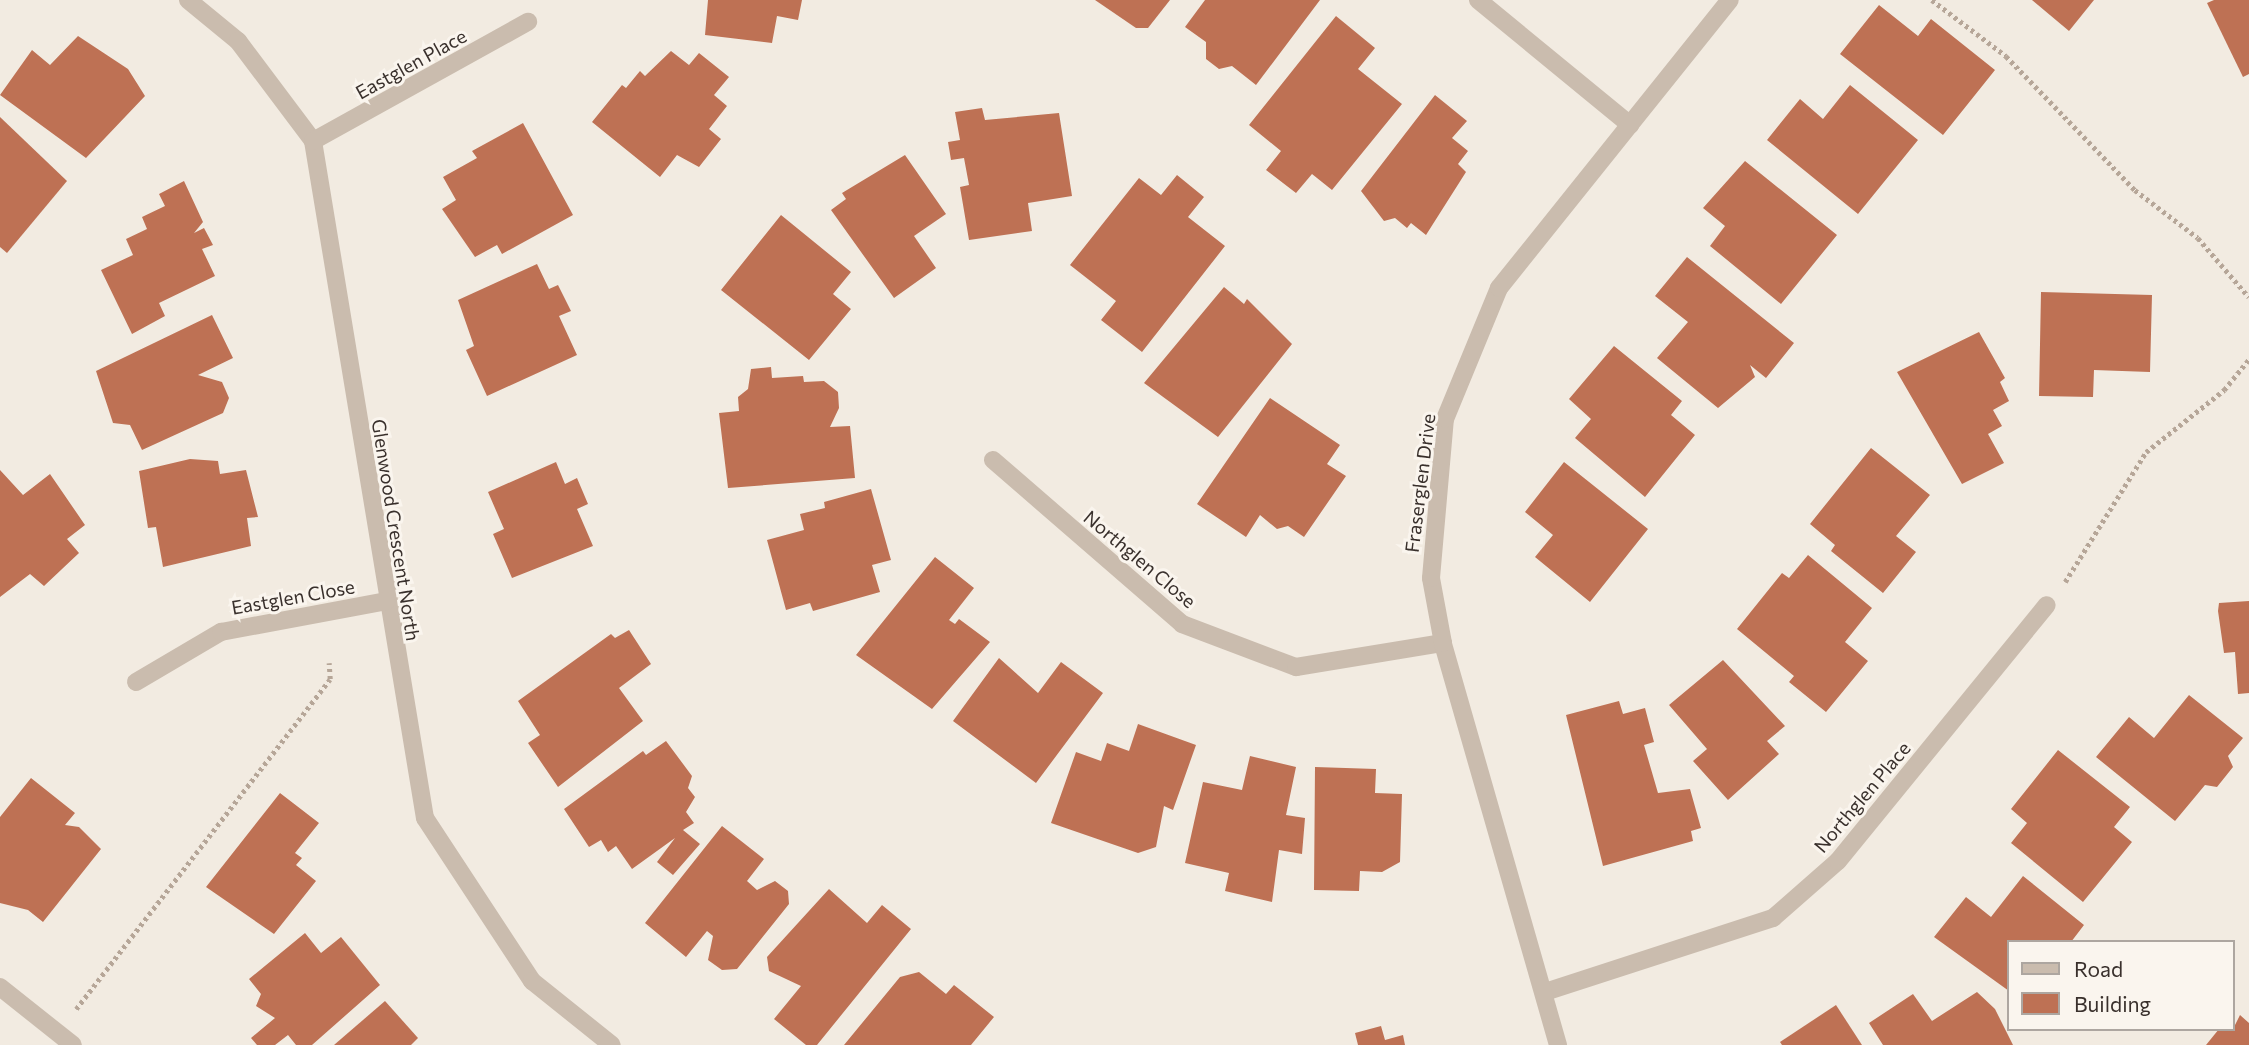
<!DOCTYPE html>
<html>
<head>
<meta charset="utf-8">
<style>
  body { margin:0 }
  #map { position:relative; width:2249px; height:1045px; overflow:hidden; background:#f2ebe1; font-family:Commissioner,sans-serif }
  div>[style] { position:absolute }
  [style*='--x'] { left:calc(var(--x)*1px); top:calc(var(--y)*1px); width:calc(var(--w)*1px); rotate:calc(var(--a)*1deg) }
  .building>* { inset:0; background:#be7154 }
  .path>* { height:4.5px; margin-top:-2.25px; transform-origin:0; background:repeating-linear-gradient(90deg,#b6a698 0 3.5px,transparent 0 7px) }
  .service>* { height:18px; margin:-9px; padding:0 9px; transform-origin:9px; border-radius:9px; background:#cabcae }
  .minor>* { height:18px; margin:-9px; padding:0 9px; transform-origin:9px; border-radius:9px; background:#cabcae }
  span { translate:-50% -50%; white-space:nowrap; text-align:center; line-height:1.15; -webkit-text-stroke:6px #faf5ee; paint-order:stroke }
  .street-label { font-size:19px; color:#39302c }
  .legend { position:absolute; left:2007px; top:940px; width:228px; height:91px; box-sizing:border-box; background:#faf5ee; border:2px solid #ada6a0; margin:0; padding:9px 12px; list-style:none; font-size:21px; color:#39302c }
  .legend li { display:flex; align-items:center; gap:14px; height:35px }
  .legend b { width:35px; border:2px solid #ada6a0 }
</style>
</head>
<body>
<div id="map">
  <div class="building">
    <div style="clip-path:polygon(708px 0,802px 0,798px 20px,777px 16px,772px 43px,705px 35px)"></div>
    <div style="clip-path:polygon(1095px 0,1170px 0,1148px 28px,1136px 28px)"></div>
    <div style="clip-path:polygon(1205px 0,1320px 0,1256px 85px,1232px 66px,1219px 69px,1206px 59px,1206px 42px,1185px 27px)"></div>
    <div style="clip-path:polygon(2032px 0,2094px 0,2069px 31px)"></div>
    <div style="clip-path:polygon(2214px 0,2249px 0,2249px 74px,2243px 77px,2207px 3px)"></div>
    <div style="clip-path:polygon(1879px 5px,1918px 36px,1931px 19px,1995px 70px,1943px 135px,1840px 54px)"></div>
    <div style="clip-path:polygon(1336px 16px,1375px 48px,1358px 69px,1402px 104px,1332px 190px,1312px 174px,1296px 193px,1266px 170px,1281px 151px,1249px 125px)"></div>
    <div style="clip-path:polygon(78px 36px,128px 69px,145px 96px,86px 158px,0 95px,32px 50px,50px 65px)"></div>
    <div style="clip-path:polygon(671px 51px,689px 65px,699px 53px,729px 77px,714px 95px,727px 106px,709px 129px,721px 139px,699px 167px,677px 155px,660px 177px,592px 122px,622px 85px,626px 88px,640px 71px,645px 76px)"></div>
    <div style="clip-path:polygon(1850px 85px,1918px 140px,1858px 214px,1767px 140px,1800px 99px,1823px 119px)"></div>
    <div style="clip-path:polygon(1435px 95px,1467px 121px,1452px 138px,1468px 151px,1458px 164px,1466px 172px,1426px 235px,1411px 223px,1407px 228px,1395px 218px,1384px 221px,1361px 191px)"></div>
    <div style="clip-path:polygon(982px 108px,985px 120px,1059px 113px,1072px 196px,1028px 203px,1032px 231px,969px 240px,960px 187px,969px 185px,964px 158px,951px 160px,948px 142px,960px 140px,955px 112px)"></div>
    <div style="clip-path:polygon(0 117px,67px 181px,7px 253px,0 247px)"></div>
    <div style="clip-path:polygon(523px 123px,573px 215px,502px 254px,497px 245px,475px 257px,442px 209px,456px 200px,443px 177px,477px 158px,472px 151px)"></div>
    <div style="clip-path:polygon(905px 155px,946px 214px,914px 236px,936px 268px,894px 298px,831px 210px,846px 199px,842px 193px)"></div>
    <div style="clip-path:polygon(1745px 161px,1837px 235px,1781px 304px,1710px 246px,1725px 226px,1703px 208px)"></div>
    <div style="clip-path:polygon(1177px 175px,1204px 197px,1188px 217px,1225px 246px,1142px 352px,1101px 320px,1116px 301px,1070px 265px,1139px 178px,1161px 195px)"></div>
    <div style="clip-path:polygon(184px 181px,203px 222px,194px 233px,204px 228px,213px 245px,202px 249px,215px 276px,159px 303px,165px 316px,132px 334px,101px 270px,133px 255px,126px 239px,147px 229px,142px 217px,165px 206px,159px 194px)"></div>
    <div style="clip-path:polygon(781px 215px,851px 272px,833px 294px,851px 309px,809px 360px,721px 290px)"></div>
    <div style="clip-path:polygon(1687px 257px,1794px 343px,1766px 378px,1750px 365px,1755px 377px,1718px 408px,1657px 358px,1688px 322px,1655px 296px)"></div>
    <div style="clip-path:polygon(537px 264px,549px 289px,558px 285px,571px 311px,559px 316px,577px 355px,487px 396px,466px 350px,474px 346px,458px 300px)"></div>
    <div style="clip-path:polygon(1224px 287px,1244px 304px,1247px 299px,1292px 344px,1218px 437px,1144px 383px)"></div>
    <div style="clip-path:polygon(2041px 292px,2152px 295px,2150px 372px,2094px 370px,2093px 397px,2039px 396px)"></div>
    <div style="clip-path:polygon(212px 315px,233px 358px,198px 375px,222px 382px,229px 398px,223px 413px,142px 450px,130px 425px,113px 423px,96px 371px)"></div>
    <div style="clip-path:polygon(1979px 332px,2005px 378px,2000px 382px,2009px 401px,1993px 410px,2002px 426px,1988px 434px,2004px 463px,1962px 484px,1897px 372px)"></div>
    <div style="clip-path:polygon(1614px 346px,1682px 401px,1671px 415px,1695px 435px,1645px 497px,1575px 438px,1591px 419px,1569px 399px)"></div>
    <div style="clip-path:polygon(771px 367px,772px 378px,803px 376px,804px 382px,824px 381px,838px 392px,839px 408px,830px 427px,850px 426px,855px 478px,728px 488px,719px 413px,739px 411px,738px 397px,748px 389px,751px 369px)"></div>
    <div style="clip-path:polygon(1270px 398px,1340px 445px,1327px 464px,1346px 476px,1304px 537px,1288px 526px,1277px 529px,1260px 515px,1246px 537px,1197px 504px)"></div>
    <div style="clip-path:polygon(1871px 448px,1930px 495px,1896px 536px,1916px 552px,1883px 593px,1831px 551px,1835px 545px,1810px 524px)"></div>
    <div style="clip-path:polygon(190px 459px,218px 461px,220px 474px,246px 470px,258px 517px,247px 518px,251px 546px,163px 567px,156px 527px,148px 528px,139px 471px)"></div>
    <div style="clip-path:polygon(556px 462px,565px 484px,577px 478px,588px 504px,577px 509px,593px 546px,512px 578px,493px 534px,504px 529px,488px 492px)"></div>
    <div style="clip-path:polygon(1564px 462px,1648px 529px,1590px 602px,1535px 557px,1553px 535px,1525px 512px)"></div>
    <div style="clip-path:polygon(0 470px,23px 495px,50px 474px,85px 525px,67px 539px,79px 553px,44px 586px,30px 574px,0 597px)"></div>
    <div style="clip-path:polygon(871px 489px,891px 560px,872px 565px,880px 592px,813px 611px,810px 603px,786px 610px,767px 540px,804px 530px,800px 514px,825px 508px,824px 502px)"></div>
    <div style="clip-path:polygon(1808px 555px,1872px 608px,1845px 642px,1868px 661px,1826px 712px,1789px 682px,1794px 676px,1737px 629px,1782px 573px,1789px 578px)"></div>
    <div style="clip-path:polygon(935px 557px,974px 588px,949px 620px,955px 624px,959px 619px,990px 642px,932px 709px,856px 655px)"></div>
    <div style="clip-path:polygon(2249px 601px,2249px 693px,2238px 694px,2235px 652px,2224px 653px,2218px 611px,2219px 603px)"></div>
    <div style="clip-path:polygon(629px 630px,651px 664px,619px 688px,643px 721px,558px 787px,528px 743px,540px 735px,518px 701px,611px 634px,615px 638px)"></div>
    <div style="clip-path:polygon(999px 658px,1038px 693px,1061px 662px,1103px 693px,1036px 783px,953px 721px)"></div>
    <div style="clip-path:polygon(1723px 660px,1785px 726px,1767px 741px,1779px 754px,1728px 800px,1693px 761px,1707px 749px,1669px 705px)"></div>
    <div style="clip-path:polygon(2189px 695px,2243px 738px,2228px 756px,2233px 767px,2217px 787px,2205px 785px,2175px 821px,2096px 757px,2129px 717px,2154px 738px)"></div>
    <div style="clip-path:polygon(1619px 701px,1623px 714px,1645px 708px,1654px 742px,1644px 745px,1658px 793px,1690px 789px,1701px 828px,1691px 831px,1693px 841px,1603px 866px,1566px 715px)"></div>
    <div style="clip-path:polygon(1138px 724px,1196px 745px,1173px 810px,1164px 806px,1156px 847px,1138px 853px,1051px 823px,1076px 752px,1101px 761px,1107px 743px,1129px 751px)"></div>
    <div style="clip-path:polygon(666px 741px,692px 776px,688px 788px,695px 797px,686px 812px,694px 823px,683px 830px,700px 844px,673px 875px,657px 862px,675px 838px,632px 869px,616px 846px,608px 852px,601px 840px,589px 847px,564px 809px,643px 751px,646px 755px)"></div>
    <div style="clip-path:polygon(2058px 750px,2130px 807px,2114px 827px,2132px 842px,2083px 902px,2011px 843px,2027px 823px,2011px 809px)"></div>
    <div style="clip-path:polygon(1250px 756px,1296px 767px,1286px 815px,1305px 818px,1302px 854px,1279px 850px,1272px 902px,1225px 891px,1229px 873px,1185px 863px,1203px 782px,1242px 790px)"></div>
    <div style="clip-path:polygon(1315px 767px,1376px 769px,1375px 793px,1402px 794px,1400px 862px,1382px 872px,1360px 871px,1359px 891px,1314px 890px)"></div>
    <div style="clip-path:polygon(31px 778px,75px 813px,65px 825px,79px 827px,101px 849px,43px 922px,28px 910px,0 903px,0 817px)"></div>
    <div style="clip-path:polygon(280px 793px,319px 823px,295px 853px,302px 858px,296px 865px,316px 881px,274px 934px,206px 887px)"></div>
    <div style="clip-path:polygon(722px 826px,764px 859px,747px 881px,757px 890px,775px 881px,788px 891px,789px 904px,737px 969px,722px 970px,708px 960px,713px 936px,707px 931px,686px 957px,645px 923px)"></div>
    <div style="clip-path:polygon(2023px 876px,2084px 925px,2071px 942px,2009px 942px,2009px 991px,1934px 937px,1966px 897px,1991px 917px)"></div>
    <div style="clip-path:polygon(829px 889px,867px 923px,882px 905px,911px 929px,817px 1045px,806px 1045px,774px 1019px,801px 986px,769px 971px,767px 957px)"></div>
    <div style="clip-path:polygon(305px 933px,321px 953px,341px 937px,380px 985px,312px 1045px,296px 1045px,288px 1035px,275px 1045px,257px 1045px,251px 1038px,275px 1018px,256px 1006px,261px 994px,249px 979px)"></div>
    <div style="clip-path:polygon(919px 972px,946px 994px,954px 985px,994px 1017px,971px 1045px,844px 1045px,900px 977px)"></div>
    <div style="clip-path:polygon(1977px 992px,1995px 1009px,2013px 1045px,1883px 1045px,1869px 1023px,1913px 994px,1932px 1021px)"></div>
    <div style="clip-path:polygon(385px 1001px,418px 1038px,411px 1045px,334px 1045px)"></div>
    <div style="clip-path:polygon(1836px 1005px,1862px 1045px,1782px 1045px,1780px 1042px)"></div>
    <div style="clip-path:polygon(2240px 1015px,2249px 1023px,2249px 1045px,2206px 1045px,2219px 1029px,2233px 1029px)"></div>
    <div style="clip-path:polygon(1381px 1026px,1385px 1040px,1403px 1035px,1405px 1045px,1358px 1045px,1355px 1033px)"></div>
  </div>
  <div class="path">
    <div style="--x:1932;--y:0;--w:93;--a:37.1"></div>
    <div style="--x:2006;--y:56;--w:186;--a:46.1"></div>
    <div style="--x:2135;--y:190;--w:79;--a:37.3"></div>
    <div style="--x:2198;--y:238;--w:78;--a:49.2"></div>
    <div style="--x:2065;--y:582;--w:153;--a:-58.1"></div>
    <div style="--x:2146;--y:452;--w:100;--a:-38.5"></div>
    <div style="--x:2224;--y:390;--w:40;--a:-51"></div>
    <div style="--x:76;--y:1009;--w:416;--a:-52.4"></div>
    <div style="--x:330;--y:679;--w:16;--a:-94"></div>
  </div>
  <div class="service">
    <div style="--x:0;--y:987;--w:93;--a:38.5"></div>
  </div>
  <div class="minor">
    <div style="--x:188;--y:0;--w:65;--a:39.4"></div>
    <div style="--x:238;--y:41;--w:125;--a:53.1"></div>
    <div style="--x:313;--y:141;--w:686;--a:80.61"></div>
    <div style="--x:425;--y:818;--w:195;--a:56.7"></div>
    <div style="--x:532;--y:981;--w:102;--a:38.7"></div>
    <div style="--x:1478;--y:0;--w:197;--a:39.4"></div>
    <div style="--x:313;--y:141;--w:246;--a:-29"></div>
    <div style="--x:993;--y:460;--w:250;--a:40.9"></div>
    <div style="--x:1182;--y:624;--w:122;--a:20.7"></div>
    <div style="--x:1296;--y:667;--w:149;--a:-9.3"></div>
    <div style="--x:136;--y:682;--w:99;--a:-30.5"></div>
    <div style="--x:221;--y:632;--w:168;--a:-10.6"></div>
    <div style="--x:1545;--y:992;--w:240;--a:-18"></div>
    <div style="--x:1773;--y:918;--w:86;--a:-41.2"></div>
    <div style="--x:1838;--y:861;--w:330;--a:-50.8"></div>
    <div style="--x:1558;--y:1045;--w:418;--a:-106"></div>
    <div style="--x:1443;--y:643;--w:66;--a:-100.5"></div>
    <div style="--x:1431;--y:578;--w:160;--a:-85"></div>
    <div style="--x:1445;--y:419;--w:142;--a:-67.6"></div>
    <div style="--x:1499;--y:288;--w:369;--a:-51.3"></div>
  </div>
  <div class="street-label">
    <span style="left:411px;top:64px;rotate:-29deg">Eastglen Place</span>
    <span style="left:1420px;top:483px;rotate:-83deg">Fraserglen Drive</span>
    <span style="left:396px;top:530px;rotate:81deg">Glenwood Crescent North</span>
    <span style="left:1140px;top:559px;rotate:40deg">Northglen Close</span>
    <span style="left:293px;top:597px;rotate:-10deg">Eastglen Close</span>
    <span style="left:1862px;top:797px;rotate:-50deg">Northglen Place</span>
  </div>
  <ul class="legend">
  <li><b style="height:9px;background:#cabcae"></b>Road</li>
  <li><b style="height:19px;background:#be7154"></b>Building</li>
  </ul>
</div>
</body>
</html>
